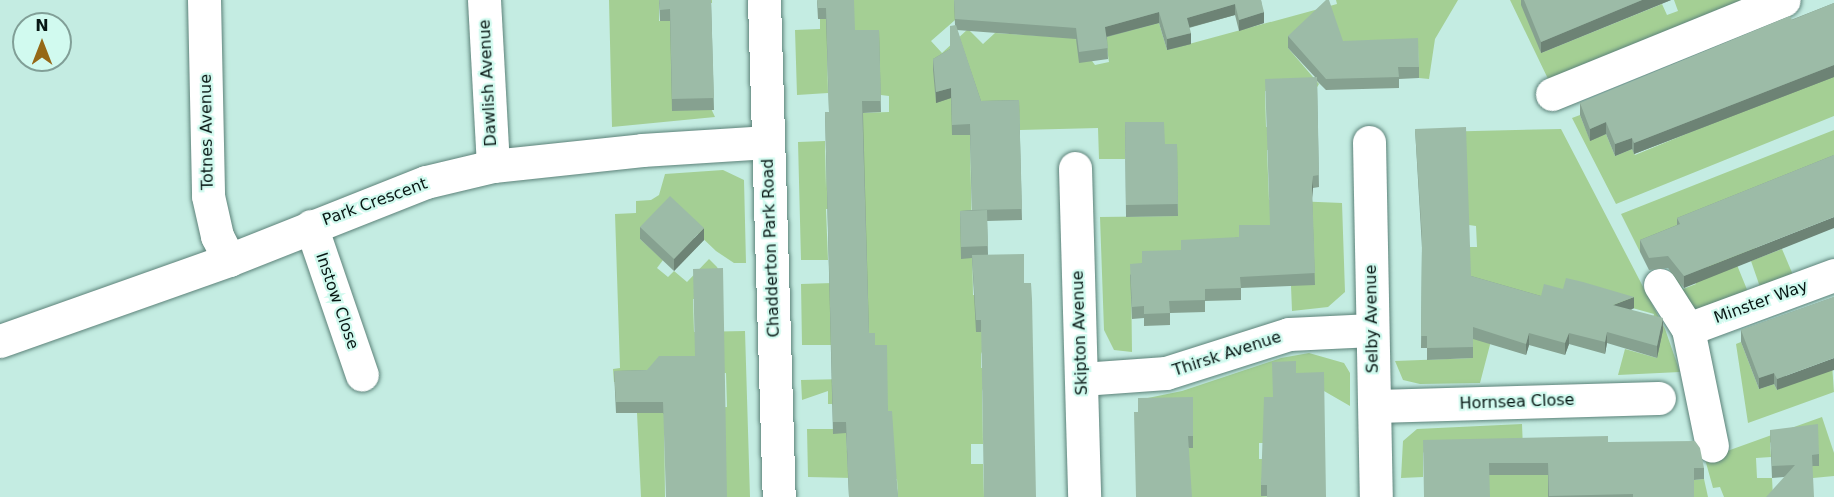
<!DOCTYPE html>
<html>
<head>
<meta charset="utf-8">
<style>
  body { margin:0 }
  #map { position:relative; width:1834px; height:497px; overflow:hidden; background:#c4ece2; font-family:"DejaVu Sans",sans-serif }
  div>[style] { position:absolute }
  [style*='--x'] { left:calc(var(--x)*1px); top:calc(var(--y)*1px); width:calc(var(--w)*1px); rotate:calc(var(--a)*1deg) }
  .green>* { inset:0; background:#a4cf94 }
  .roads { filter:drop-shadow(0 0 2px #5c8279) drop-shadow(0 0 2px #5c8279) }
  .minor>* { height:33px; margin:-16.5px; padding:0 16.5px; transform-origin:16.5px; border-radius:16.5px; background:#fff }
  .wall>* { inset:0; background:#86a190 }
  .shaded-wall>* { inset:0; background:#6d8375 }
  .building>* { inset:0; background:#9cbba7 }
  span { translate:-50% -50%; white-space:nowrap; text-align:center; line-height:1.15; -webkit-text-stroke:4.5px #d1faef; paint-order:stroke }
  .street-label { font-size:16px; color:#081714 }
  .north { position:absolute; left:12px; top:12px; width:60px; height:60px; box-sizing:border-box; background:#d1faef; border:2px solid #819f97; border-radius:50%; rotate:0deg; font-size:16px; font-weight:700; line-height:24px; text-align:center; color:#081714 }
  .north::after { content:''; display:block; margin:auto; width:21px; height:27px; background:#956816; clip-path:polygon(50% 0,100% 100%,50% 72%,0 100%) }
</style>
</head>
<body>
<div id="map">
  <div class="green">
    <div style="clip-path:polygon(609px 0,712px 0,712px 3px,659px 4px,659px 21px,670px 21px,715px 117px,612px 127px)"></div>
    <div style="clip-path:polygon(854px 0,978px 0,931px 41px,942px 53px,968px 29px,983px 44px,995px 33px,1075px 38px,1095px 65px,1109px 62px,1105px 37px,1159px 23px,1167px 50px,1337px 4px,1336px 0,1458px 0,1435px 39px,1429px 79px,1419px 78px,1418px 47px,1288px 48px,1319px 84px,1316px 89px,1265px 91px,1266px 127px,1277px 128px,1277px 149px,1267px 150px,1269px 200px,1342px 203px,1345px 292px,1328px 307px,1292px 311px,1291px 286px,1239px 238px,1131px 275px,1132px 352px,1114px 350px,1104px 330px,1100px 217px,1178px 216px,1177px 156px,1125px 134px,1125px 159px,1099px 159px,1098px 128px,1020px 130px,1019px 111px,953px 135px,970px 135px,973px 295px,980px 295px,991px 332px,981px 354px,981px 368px,992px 368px,982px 391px,983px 444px,971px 444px,971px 464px,983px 464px,984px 497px,898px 497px,897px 479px,808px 477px,807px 429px,833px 429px,846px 433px,848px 471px,883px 470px,832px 404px,828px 404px,828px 391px,802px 400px,801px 380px,887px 378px,837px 345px,802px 345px,801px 284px,864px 282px,848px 208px,826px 209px,828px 260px,801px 260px,798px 142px,825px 141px,826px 189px,829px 114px,889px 112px,889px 96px,881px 95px,827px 43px,828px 93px,797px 95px,795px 30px,820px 29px,820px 19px,854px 18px)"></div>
    <div style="clip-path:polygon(1510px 0,1533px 0,1541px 53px,1662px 4px,1667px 15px,1678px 11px,1674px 0,1753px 0,1550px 83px)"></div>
    <div style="clip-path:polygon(1834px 73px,1834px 116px,1616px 204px,1572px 118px,1580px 115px,1590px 140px,1606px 134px,1615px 156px,1632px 149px,1635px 155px)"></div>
    <div style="clip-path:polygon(1561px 129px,1665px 329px,1680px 372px,1618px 375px,1625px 349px,1657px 358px,1651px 326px,1654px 314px,1618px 304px,1492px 337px,1480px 383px,1420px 384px,1403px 380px,1395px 361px,1473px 358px,1465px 247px,1477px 247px,1476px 226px,1469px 225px,1434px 132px)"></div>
    <div style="clip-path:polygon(1834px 130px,1834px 174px,1737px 265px,1748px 292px,1692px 312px,1687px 309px,1669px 268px,1673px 266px,1683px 289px,1696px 284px,1680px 236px,1640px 252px,1621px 214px)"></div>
    <div style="clip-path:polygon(723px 170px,744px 180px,746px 263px,734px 263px,716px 251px,670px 207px,640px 239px,663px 260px,657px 268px,668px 277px,674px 271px,687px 282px,709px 259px,717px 267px,723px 279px,723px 298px,693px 299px,694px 332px,745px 331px,750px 497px,717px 497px,664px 412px,665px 497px,641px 497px,637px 413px,727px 407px,726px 373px,614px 382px,613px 369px,620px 368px,615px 214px,636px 213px,636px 201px,651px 200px,659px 195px,665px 174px)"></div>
    <div style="clip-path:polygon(1782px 249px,1793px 275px,1760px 287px,1751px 261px)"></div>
    <div style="clip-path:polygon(1741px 342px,1759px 389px,1774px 384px,1777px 390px,1832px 364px,1834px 392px,1748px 423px,1736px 344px)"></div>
    <div style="clip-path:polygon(1309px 353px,1344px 363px,1350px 373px,1350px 406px,1324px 391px,1273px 409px,1268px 443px,1259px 443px,1259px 459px,1274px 459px,1274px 480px,1261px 480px,1261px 496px,1276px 497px,1187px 497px,1185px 448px,1193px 447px,1193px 409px,1138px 410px,1138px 400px,1182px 391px,1281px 358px)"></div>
    <div style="clip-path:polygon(1822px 417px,1834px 453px,1834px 476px,1813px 478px,1770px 442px,1771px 457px,1756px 458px,1757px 478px,1772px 478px,1773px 497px,1724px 497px,1720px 487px,1713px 488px,1705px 459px)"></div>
    <div style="clip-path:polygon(1522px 424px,1524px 474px,1548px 475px,1548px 497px,1476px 497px,1423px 452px,1423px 477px,1401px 478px,1403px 441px,1417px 429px)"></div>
    <div style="clip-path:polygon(1704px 479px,1708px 497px,1694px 497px,1694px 480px)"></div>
  </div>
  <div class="roads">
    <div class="minor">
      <div style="--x:204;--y:0;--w:196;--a:88.8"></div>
      <div style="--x:208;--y:196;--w:41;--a:77.3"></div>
      <div style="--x:217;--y:236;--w:27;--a:63"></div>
      <div style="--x:484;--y:0;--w:166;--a:86.9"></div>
      <div style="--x:764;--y:0;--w:497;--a:88.3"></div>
      <div style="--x:1552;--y:94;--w:250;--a:-22.1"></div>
      <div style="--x:1369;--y:142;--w:355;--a:88.9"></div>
      <div style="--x:1075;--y:168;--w:329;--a:88.4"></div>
      <div style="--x:311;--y:226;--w:157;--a:71.1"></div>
      <div style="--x:1660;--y:285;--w:52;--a:57.5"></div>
      <div style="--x:1688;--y:329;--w:119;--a:78.4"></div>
      <div style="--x:1688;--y:329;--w:156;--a:-20.3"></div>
      <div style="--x:0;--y:341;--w:243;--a:-19.5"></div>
      <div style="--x:229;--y:260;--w:212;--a:-21.6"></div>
      <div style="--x:426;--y:182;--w:69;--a:-13.4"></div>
      <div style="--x:493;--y:166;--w:150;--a:-6.1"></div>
      <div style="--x:642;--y:150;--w:126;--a:-3.6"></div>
      <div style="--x:1082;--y:379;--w:84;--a:-4.1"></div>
      <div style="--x:1166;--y:373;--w:129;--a:-17.6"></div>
      <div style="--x:1289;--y:334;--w:83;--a:-2.8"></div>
      <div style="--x:1375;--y:406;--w:284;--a:-1.6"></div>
    </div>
  </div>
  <div class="wall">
    <div style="clip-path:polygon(659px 0,711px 0,714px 110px,672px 111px,670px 21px,660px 21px)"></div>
    <div style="clip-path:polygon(817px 0,855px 30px,879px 30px,881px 112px,863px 113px,869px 333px,875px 345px,888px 411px,898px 497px,849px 497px,846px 433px,833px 434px,825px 112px,829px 112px,826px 19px,818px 19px)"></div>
    <div style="clip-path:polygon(954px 0,1261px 0,1264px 23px,1239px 31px,1235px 15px,1189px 28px,1191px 44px,1167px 50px,1159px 23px,1107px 37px,1108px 59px,1079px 63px,1076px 39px,957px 30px,981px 101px,1019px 100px,1022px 220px,987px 221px,988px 254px,981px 332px,976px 332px,972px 258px,961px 259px,960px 211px,972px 210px,970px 135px,952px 135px,951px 98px,936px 103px,933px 70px,933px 59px,950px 49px,955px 25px)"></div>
    <div style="clip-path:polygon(1521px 0,1671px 0,1541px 53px,1521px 5px)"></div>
    <div style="clip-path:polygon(1834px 3px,1834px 77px,1634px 154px,1632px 149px,1615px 156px,1606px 134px,1590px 141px,1580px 115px,1580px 103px)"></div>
    <div style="clip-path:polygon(1288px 36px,1343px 41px,1419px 67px,1419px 78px,1399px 79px,1399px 88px,1326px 90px,1317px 81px,1319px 187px,1313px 188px,1312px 197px,1315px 285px,1241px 288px,1241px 300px,1205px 301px,1205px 312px,1170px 313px,1170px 325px,1144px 326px,1144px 318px,1132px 319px,1130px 275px,1142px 263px,1181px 250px,1239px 237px,1270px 225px,1315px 77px,1288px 48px)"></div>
    <div style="clip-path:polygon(1125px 122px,1165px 144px,1177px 144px,1178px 216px,1126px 217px)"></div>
    <div style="clip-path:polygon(1415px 129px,1471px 276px,1541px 296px,1634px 308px,1631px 310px,1663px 330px,1657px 358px,1607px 343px,1605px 354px,1569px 344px,1565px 355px,1529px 345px,1526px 355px,1473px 339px,1473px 358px,1427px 360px,1427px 348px,1421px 348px,1422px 248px)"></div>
    <div style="clip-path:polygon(1834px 155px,1684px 288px,1668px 268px,1649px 270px,1640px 252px,1640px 240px,1677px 225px,1677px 218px)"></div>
    <div style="clip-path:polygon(640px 227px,704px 240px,674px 271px,640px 239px)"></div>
    <div style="clip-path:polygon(1834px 297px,1777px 390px,1774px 384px,1759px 389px,1741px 342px,1741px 330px)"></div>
    <div style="clip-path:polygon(1296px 361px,1267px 496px,1261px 496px,1261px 485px,1273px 397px)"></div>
    <div style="clip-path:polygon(647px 370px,727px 497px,663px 413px,616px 413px,614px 371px)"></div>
    <div style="clip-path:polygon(1193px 397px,1193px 448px,1189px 448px,1138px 412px)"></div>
    <div style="clip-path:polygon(1770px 430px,1819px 454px,1819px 466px,1813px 466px,1784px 477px,1772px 478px)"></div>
    <div style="clip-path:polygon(1423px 440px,1608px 442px,1704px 468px,1704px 479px,1694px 480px,1694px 497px,1548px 497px,1548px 475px,1489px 475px)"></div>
  </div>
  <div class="shaded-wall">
    <div style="clip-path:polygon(1642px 0,1671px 0,1541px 53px,1541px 42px)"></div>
    <div style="clip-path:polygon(1235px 4px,1235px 15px,1187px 28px,1187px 18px)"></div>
    <div style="clip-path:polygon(1159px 12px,1159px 23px,1105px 37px,1105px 27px)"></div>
    <div style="clip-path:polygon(1264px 12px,1264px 23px,1239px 31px,1239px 20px)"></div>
    <div style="clip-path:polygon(1191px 33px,1191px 44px,1167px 50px,1167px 39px)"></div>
    <div style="clip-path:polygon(1834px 65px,1834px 77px,1634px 154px,1634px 143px)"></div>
    <div style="clip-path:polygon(951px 88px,951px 98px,936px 103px,936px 92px)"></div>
    <div style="clip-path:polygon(1606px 122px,1606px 134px,1590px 141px,1590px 129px)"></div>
    <div style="clip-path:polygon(1632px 138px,1632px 149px,1615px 156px,1615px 144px)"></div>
    <div style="clip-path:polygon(1313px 176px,1313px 188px,1312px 199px,1312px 187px)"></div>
    <div style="clip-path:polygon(1834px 217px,1834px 228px,1684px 288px,1684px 276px)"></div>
    <div style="clip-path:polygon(704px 228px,704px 240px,674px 271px,674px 259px)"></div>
    <div style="clip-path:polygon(1634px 297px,1634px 308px,1613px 317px,1613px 305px)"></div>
    <div style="clip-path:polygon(1663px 318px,1663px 330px,1657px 358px,1657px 346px)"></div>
    <div style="clip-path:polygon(1607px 332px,1607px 343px,1605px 354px,1605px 342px)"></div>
    <div style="clip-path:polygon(1529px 333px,1529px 345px,1526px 355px,1526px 344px)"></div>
    <div style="clip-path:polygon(1569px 333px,1569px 344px,1565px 355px,1565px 343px)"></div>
    <div style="clip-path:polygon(1834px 358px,1834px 370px,1777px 390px,1777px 379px)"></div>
    <div style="clip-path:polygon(1774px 373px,1774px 384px,1759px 389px,1759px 378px)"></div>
  </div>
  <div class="building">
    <div style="clip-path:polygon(659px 0,711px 0,714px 98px,672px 99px,670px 9px,660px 10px)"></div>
    <div style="clip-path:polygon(817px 0,854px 0,855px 30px,879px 30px,881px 101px,862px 101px,869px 333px,875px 333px,875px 345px,887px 345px,888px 411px,892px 411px,898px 497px,849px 497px,846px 422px,833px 422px,825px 112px,829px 112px,826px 8px,818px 8px)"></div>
    <div style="clip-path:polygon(954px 0,1261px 0,1264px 12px,1239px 20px,1235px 4px,1187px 18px,1191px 33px,1167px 39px,1159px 12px,1105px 27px,1108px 48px,1079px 52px,1076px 28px,955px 19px)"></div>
    <div style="clip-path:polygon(1326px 0,1329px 0,1343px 41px,1418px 38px,1419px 67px,1398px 67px,1399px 77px,1326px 79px,1288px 36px)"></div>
    <div style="clip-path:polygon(1524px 0,1642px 0,1541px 42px)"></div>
    <div style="clip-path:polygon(1834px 3px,1834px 65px,1634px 143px,1632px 138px,1615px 144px,1606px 122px,1590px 129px,1580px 103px,1790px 16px,1792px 20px)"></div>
    <div style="clip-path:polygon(956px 25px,981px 101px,1019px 100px,1022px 209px,972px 210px,970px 124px,952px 125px,951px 88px,936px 92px,933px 59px,950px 49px,950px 26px)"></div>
    <div style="clip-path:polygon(1317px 77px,1319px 175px,1313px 176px,1312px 187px,1315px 273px,1240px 277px,1241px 288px,1205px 289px,1205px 300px,1169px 301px,1170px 313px,1144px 314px,1144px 306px,1132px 307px,1130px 264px,1142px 263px,1142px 251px,1181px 250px,1181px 240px,1239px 237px,1239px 225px,1270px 225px,1265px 79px)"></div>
    <div style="clip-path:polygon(1125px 122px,1164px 122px,1165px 144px,1177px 144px,1178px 204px,1126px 205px)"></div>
    <div style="clip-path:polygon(1466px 127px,1471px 276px,1541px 296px,1544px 284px,1563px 289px,1566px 278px,1583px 282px,1634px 297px,1613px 305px,1663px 318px,1657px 346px,1607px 332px,1605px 342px,1569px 333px,1565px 343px,1529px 333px,1526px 344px,1473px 327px,1473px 347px,1427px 348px,1427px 336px,1421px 336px,1422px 237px,1415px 129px)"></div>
    <div style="clip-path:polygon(1834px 155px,1834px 217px,1684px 276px,1668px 256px,1649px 258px,1640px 240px,1680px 224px,1677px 218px)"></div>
    <div style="clip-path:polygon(670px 196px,704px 228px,674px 259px,640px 227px)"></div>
    <div style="clip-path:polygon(987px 210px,988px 246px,961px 247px,960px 211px)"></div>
    <div style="clip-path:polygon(1024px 254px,1024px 283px,1031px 283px,1032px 299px,1036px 497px,984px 497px,981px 320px,976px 320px,972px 255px)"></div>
    <div style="clip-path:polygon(723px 268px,727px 497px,666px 497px,663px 402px,616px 402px,614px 371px,647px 370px,659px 356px,695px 356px,693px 269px)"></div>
    <div style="clip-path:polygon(1834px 297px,1834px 358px,1777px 379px,1774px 373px,1759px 378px,1741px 330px)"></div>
    <div style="clip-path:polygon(1296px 361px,1296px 373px,1324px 372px,1326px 497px,1267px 497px,1267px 485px,1261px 485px,1264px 397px,1273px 397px,1272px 362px)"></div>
    <div style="clip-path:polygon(1193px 397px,1193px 436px,1188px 436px,1192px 497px,1136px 497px,1134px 412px,1138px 412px,1138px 398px)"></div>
    <div style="clip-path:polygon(1818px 424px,1819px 454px,1812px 455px,1814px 497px,1766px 497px,1795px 465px,1772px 466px,1770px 430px)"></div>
    <div style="clip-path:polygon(1608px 436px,1608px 442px,1695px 441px,1700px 448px,1704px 468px,1694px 468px,1694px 497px,1633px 497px,1633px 494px,1549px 496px,1548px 463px,1489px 463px,1490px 497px,1424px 497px,1423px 440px)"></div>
  </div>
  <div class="street-label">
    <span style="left:488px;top:83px;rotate:-93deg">Dawlish Avenue</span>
    <span style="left:207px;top:132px;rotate:-91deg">Totnes Avenue</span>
    <span style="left:375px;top:202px;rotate:-20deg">Park Crescent</span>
    <span style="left:771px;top:248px;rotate:-92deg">Chadderton Park Road</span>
    <span style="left:337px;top:301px;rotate:71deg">Instow Close</span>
    <span style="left:1761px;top:302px;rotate:-20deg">Minster Way</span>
    <span style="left:1372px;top:319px;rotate:-91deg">Selby Avenue</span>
    <span style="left:1080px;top:333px;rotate:-92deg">Skipton Avenue</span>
    <span style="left:1227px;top:354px;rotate:-18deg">Thirsk Avenue</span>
    <span style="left:1517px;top:402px;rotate:-2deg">Hornsea Close</span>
  </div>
  <div class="north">N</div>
</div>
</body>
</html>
